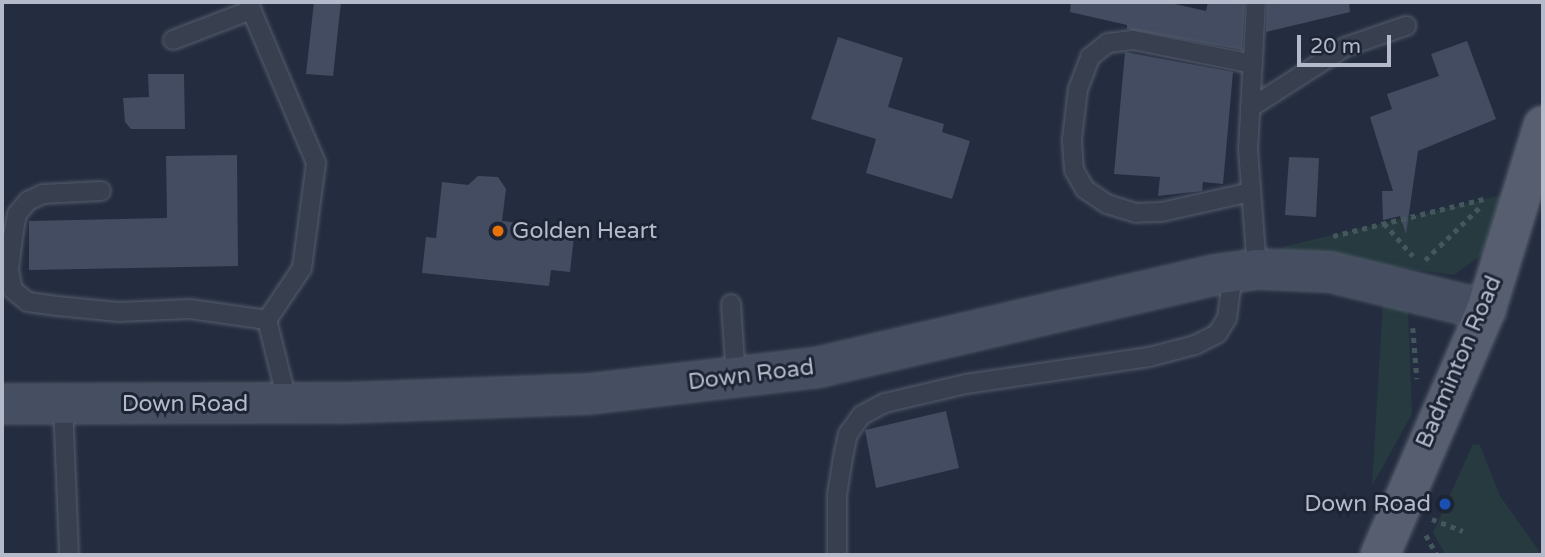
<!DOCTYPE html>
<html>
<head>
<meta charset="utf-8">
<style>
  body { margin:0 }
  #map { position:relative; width:1545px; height:557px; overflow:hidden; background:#242d3f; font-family:"Varela Round",sans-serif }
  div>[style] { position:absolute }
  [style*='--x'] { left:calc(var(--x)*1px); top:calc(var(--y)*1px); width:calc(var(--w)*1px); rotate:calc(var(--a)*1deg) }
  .green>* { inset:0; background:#263a40 }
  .building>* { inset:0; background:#434c61 }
  .path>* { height:4.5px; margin-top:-2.25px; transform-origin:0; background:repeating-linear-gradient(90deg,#44575d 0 5px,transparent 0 10px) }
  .roads { filter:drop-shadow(0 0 2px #565d6d) drop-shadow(0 0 2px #565d6d) }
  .lane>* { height:18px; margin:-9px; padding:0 9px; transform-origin:9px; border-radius:9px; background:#383f4f }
  .secondary>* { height:38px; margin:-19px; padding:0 19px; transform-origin:19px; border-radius:19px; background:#464e62 }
  .primary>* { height:38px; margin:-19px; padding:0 19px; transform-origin:19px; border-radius:19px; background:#565e6f }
  .dots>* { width:19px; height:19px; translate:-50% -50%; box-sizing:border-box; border:4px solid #1d2434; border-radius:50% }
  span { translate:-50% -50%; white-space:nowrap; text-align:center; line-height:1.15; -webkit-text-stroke:6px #1d2434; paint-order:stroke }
  .poi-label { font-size:23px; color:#b4baca }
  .left { translate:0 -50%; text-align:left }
  .right { translate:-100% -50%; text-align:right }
  .street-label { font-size:23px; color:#b4baca }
  .frame { position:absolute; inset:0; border:4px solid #b4baca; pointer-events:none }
  .scale { position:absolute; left:1297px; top:35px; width:94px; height:32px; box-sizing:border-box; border:4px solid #b4baca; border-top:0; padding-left:9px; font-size:21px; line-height:24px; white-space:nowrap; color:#b4baca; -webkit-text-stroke:5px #1d2434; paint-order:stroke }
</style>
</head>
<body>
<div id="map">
  <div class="green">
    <div style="clip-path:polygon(1506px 194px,1483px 254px,1454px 275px,1278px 251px,1286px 246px)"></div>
    <div style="clip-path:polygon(1383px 301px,1408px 311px,1412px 414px,1372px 486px)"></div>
    <div style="clip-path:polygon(1473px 444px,1480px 445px,1500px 496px,1542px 555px,1446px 555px,1433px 533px)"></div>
  </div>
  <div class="building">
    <div style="clip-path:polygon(314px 2px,341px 2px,333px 76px,306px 74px)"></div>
    <div style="clip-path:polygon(1071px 2px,1166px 2px,1206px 11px,1208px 2px,1245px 2px,1242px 50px,1127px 29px,1127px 25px,1070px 12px)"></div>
    <div style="clip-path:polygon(1267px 2px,1349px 2px,1350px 12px,1266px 32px)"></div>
    <div style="clip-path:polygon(838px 37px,903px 58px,888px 107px,944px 124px,942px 132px,970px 141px,952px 199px,866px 173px,876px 139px,811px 119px)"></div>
    <div style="clip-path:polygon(1467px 41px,1496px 119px,1418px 151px,1406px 234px,1400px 216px,1383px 220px,1382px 191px,1393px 191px,1370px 117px,1392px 109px,1387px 94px,1439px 76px,1431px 54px)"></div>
    <div style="clip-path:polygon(1125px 52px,1233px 72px,1223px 184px,1203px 182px,1202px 191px,1158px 196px,1160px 177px,1114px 174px)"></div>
    <div style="clip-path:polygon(148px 74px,184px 74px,185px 129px,131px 129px,125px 122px,123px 98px,149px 97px)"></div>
    <div style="clip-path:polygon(237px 155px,238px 266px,29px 270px,29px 221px,167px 218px,166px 156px)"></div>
    <div style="clip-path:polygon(1289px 157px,1319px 158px,1316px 217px,1285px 215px)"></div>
    <div style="clip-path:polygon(478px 176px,498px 177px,506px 189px,502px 221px,559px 227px,559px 234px,574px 236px,570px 272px,551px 270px,549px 286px,422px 273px,426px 237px,436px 238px,442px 182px,468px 185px)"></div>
    <div style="clip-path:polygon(946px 411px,959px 468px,876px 488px,865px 430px)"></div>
  </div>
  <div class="path">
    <div style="--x:1384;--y:223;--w:44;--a:48.7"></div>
    <div style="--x:1333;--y:236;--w:155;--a:-13.8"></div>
    <div style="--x:1425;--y:260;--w:75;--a:-43.9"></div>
    <div style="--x:1413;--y:328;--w:51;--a:85.5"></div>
    <div style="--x:1432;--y:519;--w:33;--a:21"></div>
    <div style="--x:1426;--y:535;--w:23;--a:61"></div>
  </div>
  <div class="roads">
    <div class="lane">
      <div style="--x:248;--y:2;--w:175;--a:67.1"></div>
      <div style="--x:316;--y:163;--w:106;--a:97.6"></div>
      <div style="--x:302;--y:268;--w:63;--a:123.9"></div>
      <div style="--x:267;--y:320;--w:87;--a:76"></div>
      <div style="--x:1256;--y:2;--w:147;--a:93.1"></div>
      <div style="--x:1248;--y:149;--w:120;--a:85.7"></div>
      <div style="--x:173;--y:40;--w:84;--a:-21"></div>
      <div style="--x:1250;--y:108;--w:113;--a:-32.7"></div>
      <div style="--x:1345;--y:47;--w:65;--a:-19"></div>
      <div style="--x:101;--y:191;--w:58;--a:177"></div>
      <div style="--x:43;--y:194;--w:17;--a:155"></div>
      <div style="--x:28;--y:201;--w:17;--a:130"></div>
      <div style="--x:17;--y:214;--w:23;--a:100"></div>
      <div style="--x:13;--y:237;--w:33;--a:97"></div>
      <div style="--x:9;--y:270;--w:20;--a:79"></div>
      <div style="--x:13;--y:290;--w:19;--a:39"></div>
      <div style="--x:28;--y:302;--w:29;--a:8"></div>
      <div style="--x:57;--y:306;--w:62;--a:5.5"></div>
      <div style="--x:119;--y:312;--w:71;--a:-2.4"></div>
      <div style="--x:190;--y:309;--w:78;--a:8.1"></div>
      <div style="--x:1251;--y:192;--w:92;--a:167.5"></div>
      <div style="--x:1161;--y:212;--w:25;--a:178"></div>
      <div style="--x:1136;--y:213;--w:30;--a:-163"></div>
      <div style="--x:1107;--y:204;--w:27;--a:-146"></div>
      <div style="--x:1085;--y:189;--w:22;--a:-120"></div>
      <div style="--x:1074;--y:170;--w:31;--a:-94"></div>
      <div style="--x:1072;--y:139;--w:50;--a:-83.2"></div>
      <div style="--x:1078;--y:89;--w:34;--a:-69"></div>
      <div style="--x:1090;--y:57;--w:23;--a:-38"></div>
      <div style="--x:1108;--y:43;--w:25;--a:-7"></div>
      <div style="--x:1133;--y:40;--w:122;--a:11.3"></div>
      <div style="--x:731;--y:304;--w:74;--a:86.1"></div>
      <div style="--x:63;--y:404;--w:151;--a:87.7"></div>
      <div style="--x:837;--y:555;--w:60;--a:-90"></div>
      <div style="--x:837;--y:495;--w:38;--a:-81"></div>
      <div style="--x:843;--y:457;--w:24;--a:-78"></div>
      <div style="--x:848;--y:434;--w:24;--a:-54"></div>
      <div style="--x:862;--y:415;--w:26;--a:-28"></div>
      <div style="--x:885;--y:403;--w:83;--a:-13.2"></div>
      <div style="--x:966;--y:384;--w:185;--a:-8.4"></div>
      <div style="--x:1149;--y:357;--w:48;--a:-14.6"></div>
      <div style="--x:1195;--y:345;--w:25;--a:-27"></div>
      <div style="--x:1217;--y:334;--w:19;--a:-58"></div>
      <div style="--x:1227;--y:318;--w:45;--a:-82.4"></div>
    </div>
    <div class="secondary">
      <div style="--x:2;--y:404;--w:339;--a:-0.2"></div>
      <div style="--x:341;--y:403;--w:248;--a:-2.1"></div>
      <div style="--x:589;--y:394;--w:227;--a:-6.6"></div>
      <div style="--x:815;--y:368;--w:410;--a:-13.1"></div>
      <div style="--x:1214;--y:275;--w:43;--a:-7.9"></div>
      <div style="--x:1257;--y:269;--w:73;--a:2.4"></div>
      <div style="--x:1330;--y:272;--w:161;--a:13.7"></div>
    </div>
    <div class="primary">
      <div style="--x:1380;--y:555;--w:267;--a:-66.6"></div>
      <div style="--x:1486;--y:310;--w:193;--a:-72.8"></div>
    </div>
  </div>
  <div class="dots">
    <div style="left:498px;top:231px;background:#e8710a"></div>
    <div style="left:1445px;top:504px;background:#1a4fb4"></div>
  </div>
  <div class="poi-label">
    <span class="left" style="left:512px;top:231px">Golden Heart</span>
    <span class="right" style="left:1431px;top:504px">Down Road</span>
  </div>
  <div class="street-label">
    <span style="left:1459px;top:362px;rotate:-67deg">Badminton Road</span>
    <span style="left:751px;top:375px;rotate:-7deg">Down Road</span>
    <span style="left:185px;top:404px">Down Road</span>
  </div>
  <div class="frame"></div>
  <div class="scale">20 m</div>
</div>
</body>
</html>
